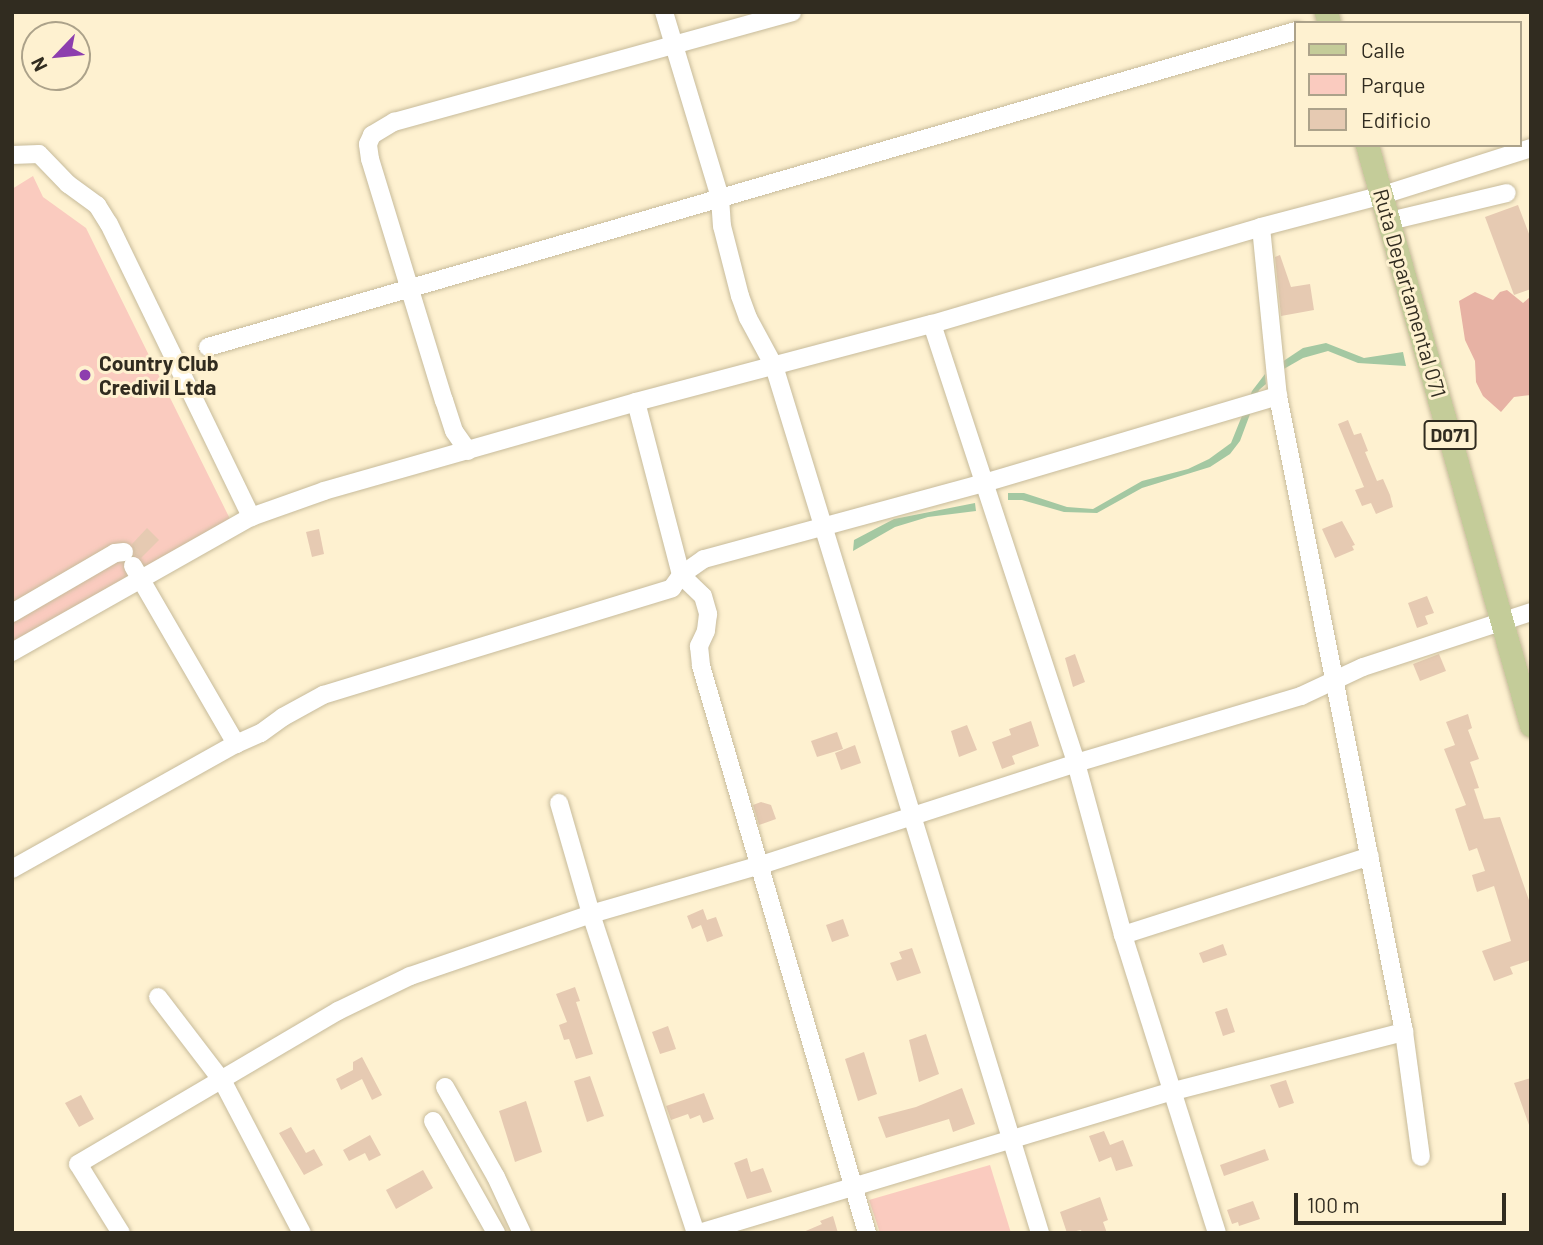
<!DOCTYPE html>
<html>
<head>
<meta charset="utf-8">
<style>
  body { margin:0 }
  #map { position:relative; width:1543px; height:1245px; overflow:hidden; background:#fef1d0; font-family:Barlow,sans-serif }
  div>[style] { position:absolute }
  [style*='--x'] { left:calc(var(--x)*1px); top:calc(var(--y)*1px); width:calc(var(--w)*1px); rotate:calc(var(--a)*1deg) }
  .green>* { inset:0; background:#facbbf }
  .forest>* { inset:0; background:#e7b2a4 }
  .water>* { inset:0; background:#a4c8a2 }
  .building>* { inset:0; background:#e6cab2 }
  .roads { filter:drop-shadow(0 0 2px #c7bb9b) drop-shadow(0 0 2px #c7bb9b) }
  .minor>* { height:18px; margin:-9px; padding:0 9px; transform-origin:9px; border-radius:9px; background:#fff }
  .major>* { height:23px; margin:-11.5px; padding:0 11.5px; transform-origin:11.5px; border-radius:11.5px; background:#c4cc99 }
  .dots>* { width:19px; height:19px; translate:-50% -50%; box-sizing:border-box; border:4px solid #fef1d0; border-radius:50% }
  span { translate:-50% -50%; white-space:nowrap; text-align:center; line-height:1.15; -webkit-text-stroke:6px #fef1d0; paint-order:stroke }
  .shield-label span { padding:2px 5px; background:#fef1d0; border:2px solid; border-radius:5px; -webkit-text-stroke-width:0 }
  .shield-label { font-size:19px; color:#312c20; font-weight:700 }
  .street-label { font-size:21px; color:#312c20 }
  .poi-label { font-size:21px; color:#312c20; font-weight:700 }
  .left { translate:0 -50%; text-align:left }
  .frame { position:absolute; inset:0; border:14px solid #312c20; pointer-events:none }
  .legend { position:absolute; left:1294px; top:21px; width:228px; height:126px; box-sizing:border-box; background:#fef1d0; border:2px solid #aca28a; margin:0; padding:9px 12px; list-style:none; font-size:21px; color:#312c20 }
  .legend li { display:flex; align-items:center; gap:14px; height:35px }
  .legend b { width:35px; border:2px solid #aca28a }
  .north { position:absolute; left:21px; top:21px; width:70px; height:70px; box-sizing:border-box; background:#fef1d0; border:2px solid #aca28a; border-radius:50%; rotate:244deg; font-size:19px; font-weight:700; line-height:28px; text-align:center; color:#312c20 }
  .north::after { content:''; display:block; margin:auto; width:24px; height:32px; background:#8d3eae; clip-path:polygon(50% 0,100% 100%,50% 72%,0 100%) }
  .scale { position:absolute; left:1294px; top:1193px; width:212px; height:32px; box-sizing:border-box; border:4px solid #312c20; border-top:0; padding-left:9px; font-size:21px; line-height:24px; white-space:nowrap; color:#312c20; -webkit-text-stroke:5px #fef1d0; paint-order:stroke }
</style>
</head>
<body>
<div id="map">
  <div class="green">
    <div style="clip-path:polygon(33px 176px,43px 197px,86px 228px,231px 521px,12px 644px,12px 189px)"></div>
    <div style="clip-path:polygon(990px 1165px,1011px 1233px,880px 1233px,869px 1200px)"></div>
  </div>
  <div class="forest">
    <div style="clip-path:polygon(1507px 290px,1523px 303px,1531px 296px,1531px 395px,1514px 397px,1501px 412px,1483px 396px,1476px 382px,1475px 361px,1465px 340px,1459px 301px,1475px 292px,1493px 300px,1500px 292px)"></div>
  </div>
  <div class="water">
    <div style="clip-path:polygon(1326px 343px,1364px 358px,1403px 352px,1406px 366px,1358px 363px,1328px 351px,1303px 358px,1282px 370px,1279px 364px,1303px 348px)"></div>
    <div style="clip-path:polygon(1265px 374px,1266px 384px,1259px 390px,1240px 441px,1230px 454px,1210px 467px,1142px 488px,1097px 513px,1064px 512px,1022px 500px,1008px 500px,1008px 493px,1024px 493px,1067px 507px,1093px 509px,1142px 481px,1188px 469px,1209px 459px,1231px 443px,1252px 391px)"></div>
    <div style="clip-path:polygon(975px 503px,976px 511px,928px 517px,895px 527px,853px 551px,854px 540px,894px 519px)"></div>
  </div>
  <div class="building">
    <div style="clip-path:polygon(1518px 205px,1531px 239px,1531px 289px,1514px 295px,1485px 217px)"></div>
    <div style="clip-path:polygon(1280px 255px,1291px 287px,1310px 284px,1314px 310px,1281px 316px,1275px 257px)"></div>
    <div style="clip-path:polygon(1348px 420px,1354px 435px,1361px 433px,1368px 451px,1365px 452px,1377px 481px,1383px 479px,1390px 495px,1393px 507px,1376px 514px,1371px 503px,1362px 506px,1355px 490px,1364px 487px,1338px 424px)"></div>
    <div style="clip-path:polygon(1342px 521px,1355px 545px,1352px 546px,1354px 550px,1335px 558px,1322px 529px)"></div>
    <div style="clip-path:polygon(147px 528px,159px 540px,141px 558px,135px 555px,132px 544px)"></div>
    <div style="clip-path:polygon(319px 529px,324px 554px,312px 557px,306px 532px)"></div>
    <div style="clip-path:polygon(1427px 596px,1434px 613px,1425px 616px,1428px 624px,1417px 628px,1408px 603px)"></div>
    <div style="clip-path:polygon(1075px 654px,1085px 682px,1073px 687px,1065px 658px)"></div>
    <div style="clip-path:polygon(1439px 654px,1446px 671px,1420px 681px,1413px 664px)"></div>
    <div style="clip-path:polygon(1468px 714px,1472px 728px,1468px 730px,1479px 759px,1470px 762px,1479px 788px,1474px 789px,1484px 819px,1500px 817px,1531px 906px,1531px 960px,1510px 967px,1513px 974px,1494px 981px,1482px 951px,1511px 941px,1494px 886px,1477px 892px,1475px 886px,1472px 875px,1485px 871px,1477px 848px,1469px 851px,1455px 809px,1466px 805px,1444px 749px,1455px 745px,1446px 722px)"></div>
    <div style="clip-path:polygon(1031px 721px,1039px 746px,1012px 756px,1015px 764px,1002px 769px,992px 742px,1011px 735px,1009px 729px)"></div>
    <div style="clip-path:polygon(967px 725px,977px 750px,959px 757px,951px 731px)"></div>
    <div style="clip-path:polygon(837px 732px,843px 749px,817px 757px,811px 741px)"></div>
    <div style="clip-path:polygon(855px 745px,861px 763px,841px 770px,835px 753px)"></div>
    <div style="clip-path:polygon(761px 802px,771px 805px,776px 819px,759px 825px,753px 805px)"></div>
    <div style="clip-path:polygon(703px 909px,707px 920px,716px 917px,723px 936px,707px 942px,701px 925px,692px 929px,687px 916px)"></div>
    <div style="clip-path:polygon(843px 919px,849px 936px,832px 942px,826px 925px)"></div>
    <div style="clip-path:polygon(1223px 944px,1227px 955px,1203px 963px,1199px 953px)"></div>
    <div style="clip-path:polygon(912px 948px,921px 973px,897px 981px,890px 963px,902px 959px,899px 952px)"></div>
    <div style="clip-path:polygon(575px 987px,580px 1001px,576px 1002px,593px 1054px,576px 1059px,569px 1039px,564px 1040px,559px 1025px,567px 1022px,556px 994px)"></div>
    <div style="clip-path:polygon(1227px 1008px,1235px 1032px,1223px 1036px,1215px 1012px)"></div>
    <div style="clip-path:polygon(668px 1026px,676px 1049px,660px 1054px,652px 1032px)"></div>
    <div style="clip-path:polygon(926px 1034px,939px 1074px,919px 1082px,909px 1040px)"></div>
    <div style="clip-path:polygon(864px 1052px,877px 1094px,858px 1101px,845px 1059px)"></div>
    <div style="clip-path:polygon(362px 1057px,382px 1095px,372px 1100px,362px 1079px,341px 1090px,336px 1079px,353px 1070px,353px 1062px)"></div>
    <div style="clip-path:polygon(590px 1076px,604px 1116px,587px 1122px,574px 1081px)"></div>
    <div style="clip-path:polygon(1531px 1078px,1531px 1125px,1529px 1125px,1514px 1083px)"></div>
    <div style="clip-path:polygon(1286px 1080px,1294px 1103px,1279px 1108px,1270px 1085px)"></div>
    <div style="clip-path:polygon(962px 1088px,975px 1124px,953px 1132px,949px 1119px,886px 1138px,878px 1117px,916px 1107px)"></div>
    <div style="clip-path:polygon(704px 1093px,714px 1119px,703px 1123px,700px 1115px,690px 1119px,688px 1114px,671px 1120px,666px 1106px)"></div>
    <div style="clip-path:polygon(81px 1095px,94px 1119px,79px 1127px,65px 1103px)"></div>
    <div style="clip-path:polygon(526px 1101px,542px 1152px,515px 1162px,499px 1111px)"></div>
    <div style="clip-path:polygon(291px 1127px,306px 1153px,314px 1149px,323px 1165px,304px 1175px,279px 1133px)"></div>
    <div style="clip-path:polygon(1104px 1131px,1110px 1145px,1123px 1140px,1133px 1166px,1116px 1171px,1111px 1157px,1099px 1162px,1089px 1136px)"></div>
    <div style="clip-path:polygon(370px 1135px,381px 1155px,369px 1161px,365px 1153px,349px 1161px,343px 1150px)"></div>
    <div style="clip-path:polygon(1265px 1149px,1269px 1160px,1224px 1176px,1220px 1165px)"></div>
    <div style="clip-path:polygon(747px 1158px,751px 1172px,763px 1168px,772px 1192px,747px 1199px,734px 1163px)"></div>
    <div style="clip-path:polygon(423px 1170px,433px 1188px,396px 1209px,386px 1190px)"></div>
    <div style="clip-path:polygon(1100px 1197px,1108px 1220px,1103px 1222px,1107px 1233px,1082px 1233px,1081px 1230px,1067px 1233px,1060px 1212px)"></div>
    <div style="clip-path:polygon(1253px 1201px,1260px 1219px,1239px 1226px,1238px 1222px,1232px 1224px,1227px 1210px)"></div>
    <div style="clip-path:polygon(833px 1216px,838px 1233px,801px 1233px,822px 1224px,820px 1221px)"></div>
  </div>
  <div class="roads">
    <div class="minor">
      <div style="--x:664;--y:12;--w:194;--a:73.2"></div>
      <div style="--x:720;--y:198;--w:28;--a:86"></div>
      <div style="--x:722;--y:226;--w:72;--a:75.6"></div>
      <div style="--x:740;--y:296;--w:23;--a:70"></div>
      <div style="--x:748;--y:318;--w:55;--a:61.6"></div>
      <div style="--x:774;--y:366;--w:907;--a:72.94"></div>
      <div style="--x:12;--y:155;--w:27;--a:-2"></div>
      <div style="--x:39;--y:154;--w:42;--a:46"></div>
      <div style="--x:68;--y:184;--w:36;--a:36"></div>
      <div style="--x:97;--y:205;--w:22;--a:58"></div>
      <div style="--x:109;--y:224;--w:326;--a:64.1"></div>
      <div style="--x:1390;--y:221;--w:120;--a:-13.5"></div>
      <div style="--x:1261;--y:227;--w:170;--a:84.3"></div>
      <div style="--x:1278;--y:396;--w:648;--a:78.79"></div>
      <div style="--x:1404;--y:1032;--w:126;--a:82.3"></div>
      <div style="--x:932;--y:324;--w:462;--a:71.8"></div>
      <div style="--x:1076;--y:763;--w:178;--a:74.7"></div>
      <div style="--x:1123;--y:935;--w:312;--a:72.5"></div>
      <div style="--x:208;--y:347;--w:1133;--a:-16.2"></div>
      <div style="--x:636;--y:402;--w:179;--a:75.4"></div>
      <div style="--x:681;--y:575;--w:30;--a:44"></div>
      <div style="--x:703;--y:596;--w:19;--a:74"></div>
      <div style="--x:708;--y:614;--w:17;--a:97"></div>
      <div style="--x:706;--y:631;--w:17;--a:115"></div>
      <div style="--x:699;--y:646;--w:20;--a:84"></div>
      <div style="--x:701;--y:666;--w:591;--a:73.68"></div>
      <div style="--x:468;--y:451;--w:24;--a:-125"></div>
      <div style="--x:454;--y:431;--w:32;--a:-108"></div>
      <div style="--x:444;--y:401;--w:253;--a:-107"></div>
      <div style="--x:370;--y:159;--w:15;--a:-98"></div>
      <div style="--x:368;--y:144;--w:10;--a:-66"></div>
      <div style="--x:372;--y:135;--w:26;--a:-31"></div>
      <div style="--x:394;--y:122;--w:413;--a:-15.4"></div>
      <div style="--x:133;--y:566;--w:206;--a:59.9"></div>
      <div style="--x:236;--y:744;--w:27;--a:-24"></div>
      <div style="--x:261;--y:733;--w:27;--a:-36"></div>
      <div style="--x:283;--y:717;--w:46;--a:-28.8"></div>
      <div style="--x:323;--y:695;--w:365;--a:-17"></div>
      <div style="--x:672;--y:588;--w:16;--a:-55"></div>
      <div style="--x:681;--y:575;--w:28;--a:-35"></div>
      <div style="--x:704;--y:559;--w:290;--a:-15.2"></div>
      <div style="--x:984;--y:483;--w:307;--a:-16.5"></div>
      <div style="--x:12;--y:613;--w:119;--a:-30.2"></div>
      <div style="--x:115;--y:553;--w:9;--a:-6"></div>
      <div style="--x:12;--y:652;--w:274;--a:-29.5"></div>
      <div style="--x:251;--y:517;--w:77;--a:-19.6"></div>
      <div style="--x:324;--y:491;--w:324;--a:-15.9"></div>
      <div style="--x:636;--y:402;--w:306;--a:-14.8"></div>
      <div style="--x:932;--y:324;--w:343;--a:-16.4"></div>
      <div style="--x:1261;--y:227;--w:126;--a:-14.7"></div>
      <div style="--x:1383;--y:195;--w:155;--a:-17.6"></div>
      <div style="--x:559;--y:803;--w:116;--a:73.9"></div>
      <div style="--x:591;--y:914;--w:336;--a:71.8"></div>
      <div style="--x:12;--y:869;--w:257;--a:-29.2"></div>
      <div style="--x:1123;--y:935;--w:259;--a:-17.7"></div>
      <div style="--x:158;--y:997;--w:107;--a:52.6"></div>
      <div style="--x:223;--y:1082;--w:170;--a:62.4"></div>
      <div style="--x:445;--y:1087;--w:103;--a:60.5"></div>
      <div style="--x:496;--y:1177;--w:62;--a:65.1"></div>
      <div style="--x:433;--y:1121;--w:129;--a:60.6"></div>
      <div style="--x:121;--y:1233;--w:81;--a:-121.9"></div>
      <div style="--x:78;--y:1164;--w:302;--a:-30.5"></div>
      <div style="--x:338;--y:1011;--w:80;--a:-25.9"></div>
      <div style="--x:410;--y:976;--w:191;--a:-18.9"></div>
      <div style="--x:591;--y:914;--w:177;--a:-16.1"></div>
      <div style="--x:761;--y:865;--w:331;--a:-17.9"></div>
      <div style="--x:1076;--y:763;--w:235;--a:-16.6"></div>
      <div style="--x:1301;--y:696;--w:68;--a:-25.1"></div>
      <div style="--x:1363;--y:667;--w:177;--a:-18.1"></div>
      <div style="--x:699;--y:1233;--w:492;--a:-16.7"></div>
      <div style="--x:1170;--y:1092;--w:242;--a:-14.4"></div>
    </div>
    <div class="major">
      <div style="--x:1326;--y:12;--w:11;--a:75"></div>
      <div style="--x:1367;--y:145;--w:603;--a:74.21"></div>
    </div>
  </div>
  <div class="dots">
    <div style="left:85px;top:375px;background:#8d3eae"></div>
  </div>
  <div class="shield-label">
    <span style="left:1450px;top:435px">D071</span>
  </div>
  <div class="street-label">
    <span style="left:1410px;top:293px;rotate:74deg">Ruta Departamental 071</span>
  </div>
  <div class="poi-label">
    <span class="left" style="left:99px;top:375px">Country Club<br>Credivil Ltda</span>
  </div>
  <div class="frame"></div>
  <ul class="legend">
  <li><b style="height:9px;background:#c4cc99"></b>Calle</li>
  <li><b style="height:19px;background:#facbbf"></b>Parque</li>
  <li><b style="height:19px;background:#e6cab2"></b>Edificio</li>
  </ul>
  <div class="north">N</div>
  <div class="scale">100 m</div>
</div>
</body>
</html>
